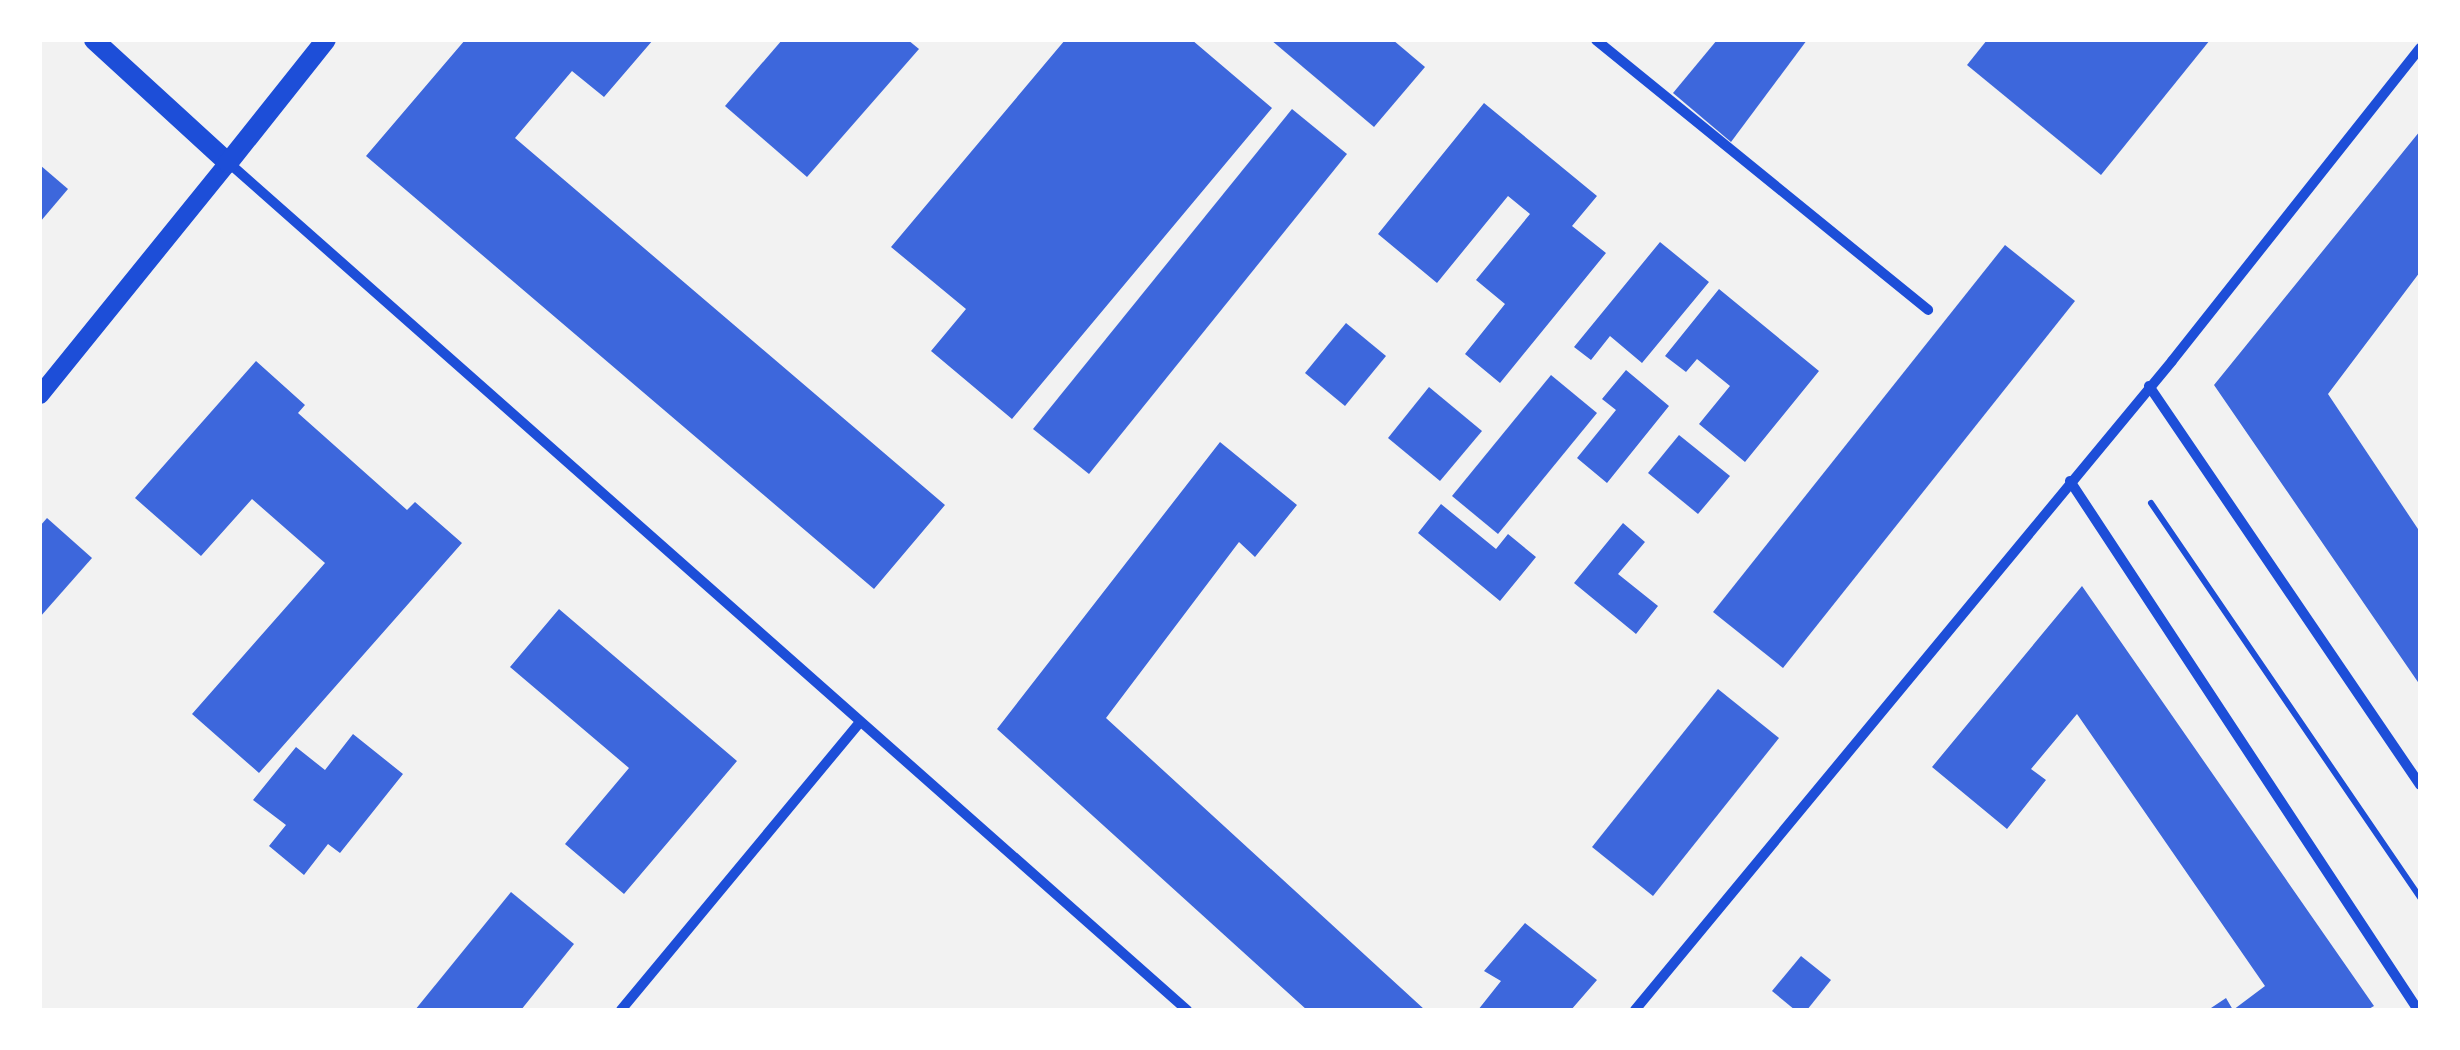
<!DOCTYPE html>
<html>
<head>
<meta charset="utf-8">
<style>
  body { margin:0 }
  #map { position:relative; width:2460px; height:1050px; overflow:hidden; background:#f2f2f2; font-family:Helvetica,sans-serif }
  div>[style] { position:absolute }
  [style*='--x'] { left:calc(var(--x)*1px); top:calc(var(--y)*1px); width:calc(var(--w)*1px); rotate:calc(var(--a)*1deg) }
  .building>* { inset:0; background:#3d67dc }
  .path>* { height:6px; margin:-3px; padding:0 3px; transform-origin:3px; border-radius:3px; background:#1d4ed8 }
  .minor>* { height:10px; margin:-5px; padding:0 5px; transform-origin:5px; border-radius:5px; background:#1d4ed8 }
  .tertiary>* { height:18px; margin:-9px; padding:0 9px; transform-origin:9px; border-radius:9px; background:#1d4ed8 }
  .secondary>* { height:20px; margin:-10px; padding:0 10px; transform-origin:10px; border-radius:10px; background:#1d4ed8 }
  span { translate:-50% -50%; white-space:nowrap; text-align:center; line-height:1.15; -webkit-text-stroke:8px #fff; paint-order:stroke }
  .frame { position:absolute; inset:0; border:42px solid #fff; pointer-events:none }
</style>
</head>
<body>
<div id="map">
  <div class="building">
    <div style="clip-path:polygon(465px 40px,653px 40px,604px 97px,572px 71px,515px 138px,945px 505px,874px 589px,366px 156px)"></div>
    <div style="clip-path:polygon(782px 40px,908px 40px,919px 49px,807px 177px,725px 106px)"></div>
    <div style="clip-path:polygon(1065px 40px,1192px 40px,1272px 108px,1012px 419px,931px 351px,966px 309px,891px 247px)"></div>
    <div style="clip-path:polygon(1271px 40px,1393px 40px,1425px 67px,1374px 127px)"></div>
    <div style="clip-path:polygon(1717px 40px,1807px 40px,1731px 142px,1673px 93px)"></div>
    <div style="clip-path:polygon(1987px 40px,2210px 40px,2101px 175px,1967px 65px)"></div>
    <div style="clip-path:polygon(1484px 103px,1597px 196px,1572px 226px,1606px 253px,1500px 383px,1465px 354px,1505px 304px,1476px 280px,1530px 214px,1508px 196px,1437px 283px,1378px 234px)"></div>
    <div style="clip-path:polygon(1292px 109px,1347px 154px,1089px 474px,1033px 429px)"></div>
    <div style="clip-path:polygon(2420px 131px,2420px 272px,2328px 394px,2420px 532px,2420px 685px,2214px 385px)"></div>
    <div style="clip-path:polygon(40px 165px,68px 189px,40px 222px)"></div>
    <div style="clip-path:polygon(1660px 242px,1709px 282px,1642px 363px,1610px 336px,1591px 360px,1574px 347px)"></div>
    <div style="clip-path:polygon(2005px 245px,2075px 301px,1783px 668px,1713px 612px)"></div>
    <div style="clip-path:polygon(1719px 289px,1819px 371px,1745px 462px,1699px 424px,1730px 386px,1697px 359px,1686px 372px,1665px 356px)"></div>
    <div style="clip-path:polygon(1346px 323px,1386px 356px,1345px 406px,1305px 373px)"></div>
    <div style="clip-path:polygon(256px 361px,305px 405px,298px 413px,407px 510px,415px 502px,462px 543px,259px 773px,192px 714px,325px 563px,252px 499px,201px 556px,135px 498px)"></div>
    <div style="clip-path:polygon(1626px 370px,1669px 406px,1607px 483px,1577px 458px,1616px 410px,1602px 399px)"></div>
    <div style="clip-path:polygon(1551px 375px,1597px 413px,1498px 534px,1452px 496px)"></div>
    <div style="clip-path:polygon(1429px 387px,1482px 431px,1440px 481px,1388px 438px)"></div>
    <div style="clip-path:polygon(1679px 435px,1730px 476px,1698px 514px,1648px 473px)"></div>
    <div style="clip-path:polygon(1220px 442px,1297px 505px,1255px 557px,1239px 542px,1106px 718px,1425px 1010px,1307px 1010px,997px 729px)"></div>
    <div style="clip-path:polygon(1441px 504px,1496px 549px,1508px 534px,1536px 557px,1500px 601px,1418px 533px)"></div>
    <div style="clip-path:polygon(47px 518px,92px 558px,40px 617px,40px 526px)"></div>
    <div style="clip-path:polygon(1623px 523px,1645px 542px,1618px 574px,1658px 606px,1636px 634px,1574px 583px)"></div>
    <div style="clip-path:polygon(2082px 586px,2374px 1006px,2367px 1010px,2208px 1010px,2226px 998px,2233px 1010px,2265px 986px,2077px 714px,2031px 769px,2046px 780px,2007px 829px,1932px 767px)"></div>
    <div style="clip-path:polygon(559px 609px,737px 761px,624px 894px,565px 844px,629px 768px,510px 667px)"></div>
    <div style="clip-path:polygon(1718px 689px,1779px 738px,1653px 896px,1592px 847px)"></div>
    <div style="clip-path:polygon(353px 734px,403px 774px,340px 853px,328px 844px,304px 875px,269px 846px,286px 825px,253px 800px,296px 747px,325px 770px)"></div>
    <div style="clip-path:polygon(511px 892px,574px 944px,521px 1010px,415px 1010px)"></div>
    <div style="clip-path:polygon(1525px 923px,1597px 980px,1571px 1010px,1478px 1010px,1501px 981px,1484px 971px)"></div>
    <div style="clip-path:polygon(1801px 956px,1831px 980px,1807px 1010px,1795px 1010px,1772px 991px)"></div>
  </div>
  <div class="path">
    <div style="--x:2151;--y:503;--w:478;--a:55.7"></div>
  </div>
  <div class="minor">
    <div style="--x:1596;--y:40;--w:428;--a:39.1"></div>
    <div style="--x:229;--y:163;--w:1279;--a:41.48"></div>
    <div style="--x:2149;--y:386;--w:482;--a:55.8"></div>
    <div style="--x:2070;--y:481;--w:633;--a:56.66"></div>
    <div style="--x:621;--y:1010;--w:373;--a:-50.3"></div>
    <div style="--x:1635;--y:1010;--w:842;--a:-50.39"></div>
    <div style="--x:2172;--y:361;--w:399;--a:-51.6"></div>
  </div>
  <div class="tertiary">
    <div style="--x:40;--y:395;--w:299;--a:-51"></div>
  </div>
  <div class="secondary">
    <div style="--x:94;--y:40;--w:182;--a:42.5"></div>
    <div style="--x:228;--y:163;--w:157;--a:-51.5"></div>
  </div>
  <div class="frame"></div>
</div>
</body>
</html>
